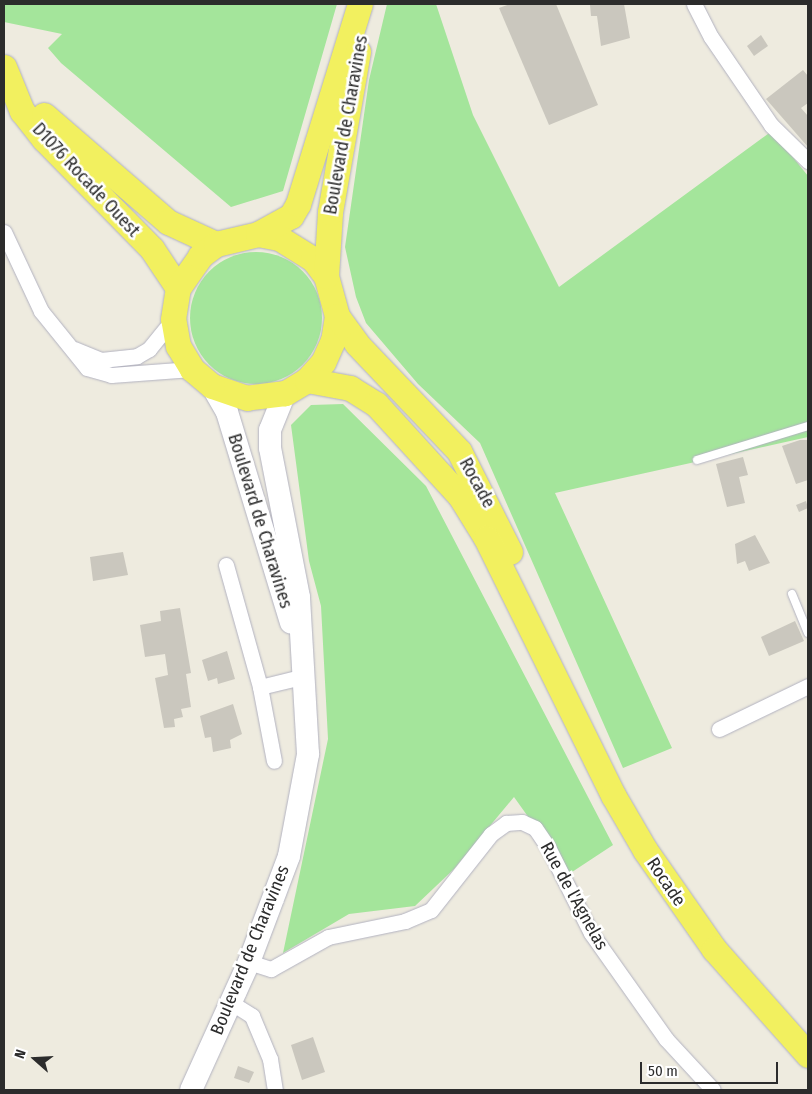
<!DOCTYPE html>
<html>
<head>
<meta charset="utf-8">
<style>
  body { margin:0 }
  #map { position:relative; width:812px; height:1094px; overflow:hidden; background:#eeebdf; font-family:"Fira Sans Condensed",sans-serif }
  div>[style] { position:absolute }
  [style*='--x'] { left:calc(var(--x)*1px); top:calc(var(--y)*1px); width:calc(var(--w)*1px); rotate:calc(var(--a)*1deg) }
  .green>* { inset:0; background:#a4e59b }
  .round { border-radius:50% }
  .building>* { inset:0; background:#cac7be }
  .roads { filter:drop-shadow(0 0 1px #b2b2c0) drop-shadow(0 0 1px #b2b2c0) }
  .service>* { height:8px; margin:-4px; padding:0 4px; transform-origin:4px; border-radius:4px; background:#fff }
  .minor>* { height:15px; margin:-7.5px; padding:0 7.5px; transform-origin:7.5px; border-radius:7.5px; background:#fff }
  .secondary>* { height:22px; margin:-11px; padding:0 11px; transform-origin:11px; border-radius:11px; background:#fff }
  .primary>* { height:25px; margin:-12.5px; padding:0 12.5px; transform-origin:12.5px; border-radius:12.5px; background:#f2f05f }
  span { translate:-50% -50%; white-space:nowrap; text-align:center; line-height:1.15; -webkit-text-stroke:5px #fff; paint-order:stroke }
  .street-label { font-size:18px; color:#2c2c2c }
  .frame { position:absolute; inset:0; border:5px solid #2c2c2c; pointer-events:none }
  .north { position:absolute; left:10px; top:1034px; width:50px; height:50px; -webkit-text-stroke:4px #fff; paint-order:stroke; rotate:289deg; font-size:14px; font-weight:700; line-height:20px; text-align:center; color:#2c2c2c }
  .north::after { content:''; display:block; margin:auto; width:18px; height:22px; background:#2c2c2c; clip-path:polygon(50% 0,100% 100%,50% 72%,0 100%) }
  .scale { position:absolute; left:640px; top:1062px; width:138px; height:22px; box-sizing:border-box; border:2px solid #2c2c2c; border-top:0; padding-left:6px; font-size:15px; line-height:18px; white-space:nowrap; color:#2c2c2c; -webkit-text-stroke:4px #fff; paint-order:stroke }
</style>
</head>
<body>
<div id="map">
  <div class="green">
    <div style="clip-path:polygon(4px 4px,337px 4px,283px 191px,231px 207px,61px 63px,48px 48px,62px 34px,4px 22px)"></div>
    <div style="clip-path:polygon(387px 4px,436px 4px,473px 115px,559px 287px,772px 131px,808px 176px,808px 437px,555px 493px,672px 748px,623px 768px,480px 443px,418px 384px,366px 323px,356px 297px,345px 247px,369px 80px)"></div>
    <div class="round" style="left:190px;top:252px;width:132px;height:132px"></div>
    <div style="clip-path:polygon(343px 404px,426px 486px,613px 845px,569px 874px,514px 797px,454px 869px,415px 906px,349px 914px,283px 953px,328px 739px,321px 606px,309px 561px,291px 425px,311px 405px)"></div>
  </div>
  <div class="building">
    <div style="clip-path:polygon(510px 4px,556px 4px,598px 105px,549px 125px,499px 8px)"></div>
    <div style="clip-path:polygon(624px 4px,630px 38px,601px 46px,597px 16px,591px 16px,590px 5px)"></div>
    <div style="clip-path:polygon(761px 35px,768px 46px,754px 56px,747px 46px)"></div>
    <div style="clip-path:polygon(803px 70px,808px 76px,808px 103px,801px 108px,808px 116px,808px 147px,766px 99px)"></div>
    <div style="clip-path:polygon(800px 440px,808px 440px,808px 480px,796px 484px,782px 446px)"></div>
    <div style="clip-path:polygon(743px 457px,748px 475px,739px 477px,745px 503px,727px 507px,716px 464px)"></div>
    <div style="clip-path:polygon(806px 501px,808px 508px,799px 512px,796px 505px)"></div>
    <div style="clip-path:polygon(755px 535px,770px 563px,749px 571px,745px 561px,737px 564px,735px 544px)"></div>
    <div style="clip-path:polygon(123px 552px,128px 575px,93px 581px,90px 557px)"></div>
    <div style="clip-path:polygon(180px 608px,191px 673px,186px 674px,191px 707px,181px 709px,183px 717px,174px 719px,175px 727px,164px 728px,155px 678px,168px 675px,165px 654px,145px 657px,140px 625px,161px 621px,160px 611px)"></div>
    <div style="clip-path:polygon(795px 621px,804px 641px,769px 656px,761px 637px)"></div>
    <div style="clip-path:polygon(227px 651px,235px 679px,218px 684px,217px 678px,208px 681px,202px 660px)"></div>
    <div style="clip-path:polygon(233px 704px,242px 734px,230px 740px,231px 748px,213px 752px,211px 737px,205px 738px,200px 716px)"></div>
    <div style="clip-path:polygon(313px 1037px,325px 1072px,302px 1080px,291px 1045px)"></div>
    <div style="clip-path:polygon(238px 1066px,254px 1072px,249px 1083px,234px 1078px)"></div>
  </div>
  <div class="roads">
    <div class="service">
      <div style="--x:697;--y:460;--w:116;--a:-17"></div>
      <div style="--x:792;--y:594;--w:42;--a:67.7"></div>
    </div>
    <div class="minor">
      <div style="--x:694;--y:4;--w:37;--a:63"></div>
      <div style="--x:711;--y:37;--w:107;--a:55.7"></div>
      <div style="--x:771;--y:125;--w:52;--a:44.2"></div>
      <div style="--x:4;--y:232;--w:87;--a:64.9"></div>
      <div style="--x:41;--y:311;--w:73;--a:51.1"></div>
      <div style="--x:87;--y:368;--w:25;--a:16"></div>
      <div style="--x:111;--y:375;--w:81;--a:-4.2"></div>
      <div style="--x:74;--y:349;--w:29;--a:22"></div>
      <div style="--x:101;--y:360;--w:36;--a:-6"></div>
      <div style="--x:137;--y:356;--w:14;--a:-30"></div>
      <div style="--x:149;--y:349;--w:38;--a:-51"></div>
      <div style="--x:226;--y:565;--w:127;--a:74.4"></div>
      <div style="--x:260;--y:687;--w:75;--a:79.3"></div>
      <div style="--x:260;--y:687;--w:46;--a:-13.7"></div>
      <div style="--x:719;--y:729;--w:99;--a:-25.8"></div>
      <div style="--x:249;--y:962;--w:23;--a:18"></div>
      <div style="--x:271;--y:969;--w:65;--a:-29.3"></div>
      <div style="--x:328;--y:937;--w:79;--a:-11.7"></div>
      <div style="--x:405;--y:921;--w:28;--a:-23"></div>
      <div style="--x:431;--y:910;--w:97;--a:-51.7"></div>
      <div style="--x:491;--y:834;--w:19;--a:-36"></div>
      <div style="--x:506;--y:823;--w:16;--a:-4"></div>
      <div style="--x:522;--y:822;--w:14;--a:25"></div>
      <div style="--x:535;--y:828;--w:23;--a:56"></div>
      <div style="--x:548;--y:847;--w:96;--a:63.4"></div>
      <div style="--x:591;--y:933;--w:130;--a:54.7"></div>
      <div style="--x:666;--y:1039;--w:69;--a:47.3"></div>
      <div style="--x:230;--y:1002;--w:26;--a:32"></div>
      <div style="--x:252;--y:1016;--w:47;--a:67.3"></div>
      <div style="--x:270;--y:1059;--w:31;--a:81"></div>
    </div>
    <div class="secondary">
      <div style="--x:212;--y:386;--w:30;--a:60"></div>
      <div style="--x:227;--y:412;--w:220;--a:73.1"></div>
      <div style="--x:191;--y:1090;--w:141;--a:-65.6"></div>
      <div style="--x:249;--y:962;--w:113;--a:-69.3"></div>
      <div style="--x:289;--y:856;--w:104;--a:-79.4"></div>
      <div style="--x:308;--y:754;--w:157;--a:-93.3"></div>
      <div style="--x:299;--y:597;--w:152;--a:-101"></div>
      <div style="--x:270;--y:448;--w:18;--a:-90"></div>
      <div style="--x:270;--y:430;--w:40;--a:-68"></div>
    </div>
    <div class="primary">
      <div style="--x:4;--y:67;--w:48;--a:67.8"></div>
      <div style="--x:22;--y:111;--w:36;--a:52"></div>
      <div style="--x:44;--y:139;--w:154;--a:45.5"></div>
      <div style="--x:152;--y:249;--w:47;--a:56.3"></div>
      <div style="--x:44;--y:115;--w:164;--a:40.8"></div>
      <div style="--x:168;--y:222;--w:53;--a:24.6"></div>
      <div style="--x:258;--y:234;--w:21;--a:11"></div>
      <div style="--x:279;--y:238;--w:40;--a:32"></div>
      <div style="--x:313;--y:259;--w:21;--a:53"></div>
      <div style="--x:326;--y:276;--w:41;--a:74.6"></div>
      <div style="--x:337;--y:316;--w:24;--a:99"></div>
      <div style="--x:333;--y:340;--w:24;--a:114"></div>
      <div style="--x:323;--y:362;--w:24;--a:132"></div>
      <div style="--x:307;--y:380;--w:26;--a:149"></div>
      <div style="--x:285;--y:393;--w:38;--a:173"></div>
      <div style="--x:247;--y:398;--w:37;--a:-161"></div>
      <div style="--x:212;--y:386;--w:26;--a:-140"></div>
      <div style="--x:192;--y:369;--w:27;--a:-121"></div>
      <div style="--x:178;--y:346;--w:27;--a:-100"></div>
      <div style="--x:173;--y:319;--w:31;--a:-81"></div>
      <div style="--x:178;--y:288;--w:39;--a:-55"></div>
      <div style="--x:200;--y:256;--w:20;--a:-37"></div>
      <div style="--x:216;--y:244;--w:43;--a:-13.4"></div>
      <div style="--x:258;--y:234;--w:38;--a:-29"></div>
      <div style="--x:291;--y:216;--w:14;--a:-60"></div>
      <div style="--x:298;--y:204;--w:209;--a:-72.8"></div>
      <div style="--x:326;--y:276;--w:64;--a:-86.4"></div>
      <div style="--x:330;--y:212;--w:163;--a:-80.1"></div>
      <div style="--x:337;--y:316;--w:34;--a:54"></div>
      <div style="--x:357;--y:344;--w:148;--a:46.4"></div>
      <div style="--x:459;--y:451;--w:113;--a:63.2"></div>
      <div style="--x:307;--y:380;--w:44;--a:10.5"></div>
      <div style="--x:350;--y:388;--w:31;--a:32"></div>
      <div style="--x:376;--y:404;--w:125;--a:47.6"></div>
      <div style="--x:460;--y:496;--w:49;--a:58.2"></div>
      <div style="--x:486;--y:538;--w:287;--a:63.7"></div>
      <div style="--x:613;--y:795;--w:64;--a:59.8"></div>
      <div style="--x:645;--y:850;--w:121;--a:55.1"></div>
      <div style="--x:714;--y:949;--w:142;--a:48.4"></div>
    </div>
  </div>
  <div class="street-label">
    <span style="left:346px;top:125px;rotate:-80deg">Boulevard de Charavines</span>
    <span style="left:86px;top:180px;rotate:47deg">D1076 Rocade Ouest</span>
    <span style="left:477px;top:483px;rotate:61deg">Rocade</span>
    <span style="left:260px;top:521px;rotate:73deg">Boulevard de Charavines</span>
    <span style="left:666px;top:882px;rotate:56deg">Rocade</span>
    <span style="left:574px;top:896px;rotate:61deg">Rue de l'Agnelas</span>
    <span style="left:250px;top:950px;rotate:-68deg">Boulevard de Charavines</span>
  </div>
  <div class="frame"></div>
  <div class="north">N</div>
  <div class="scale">50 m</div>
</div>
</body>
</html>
